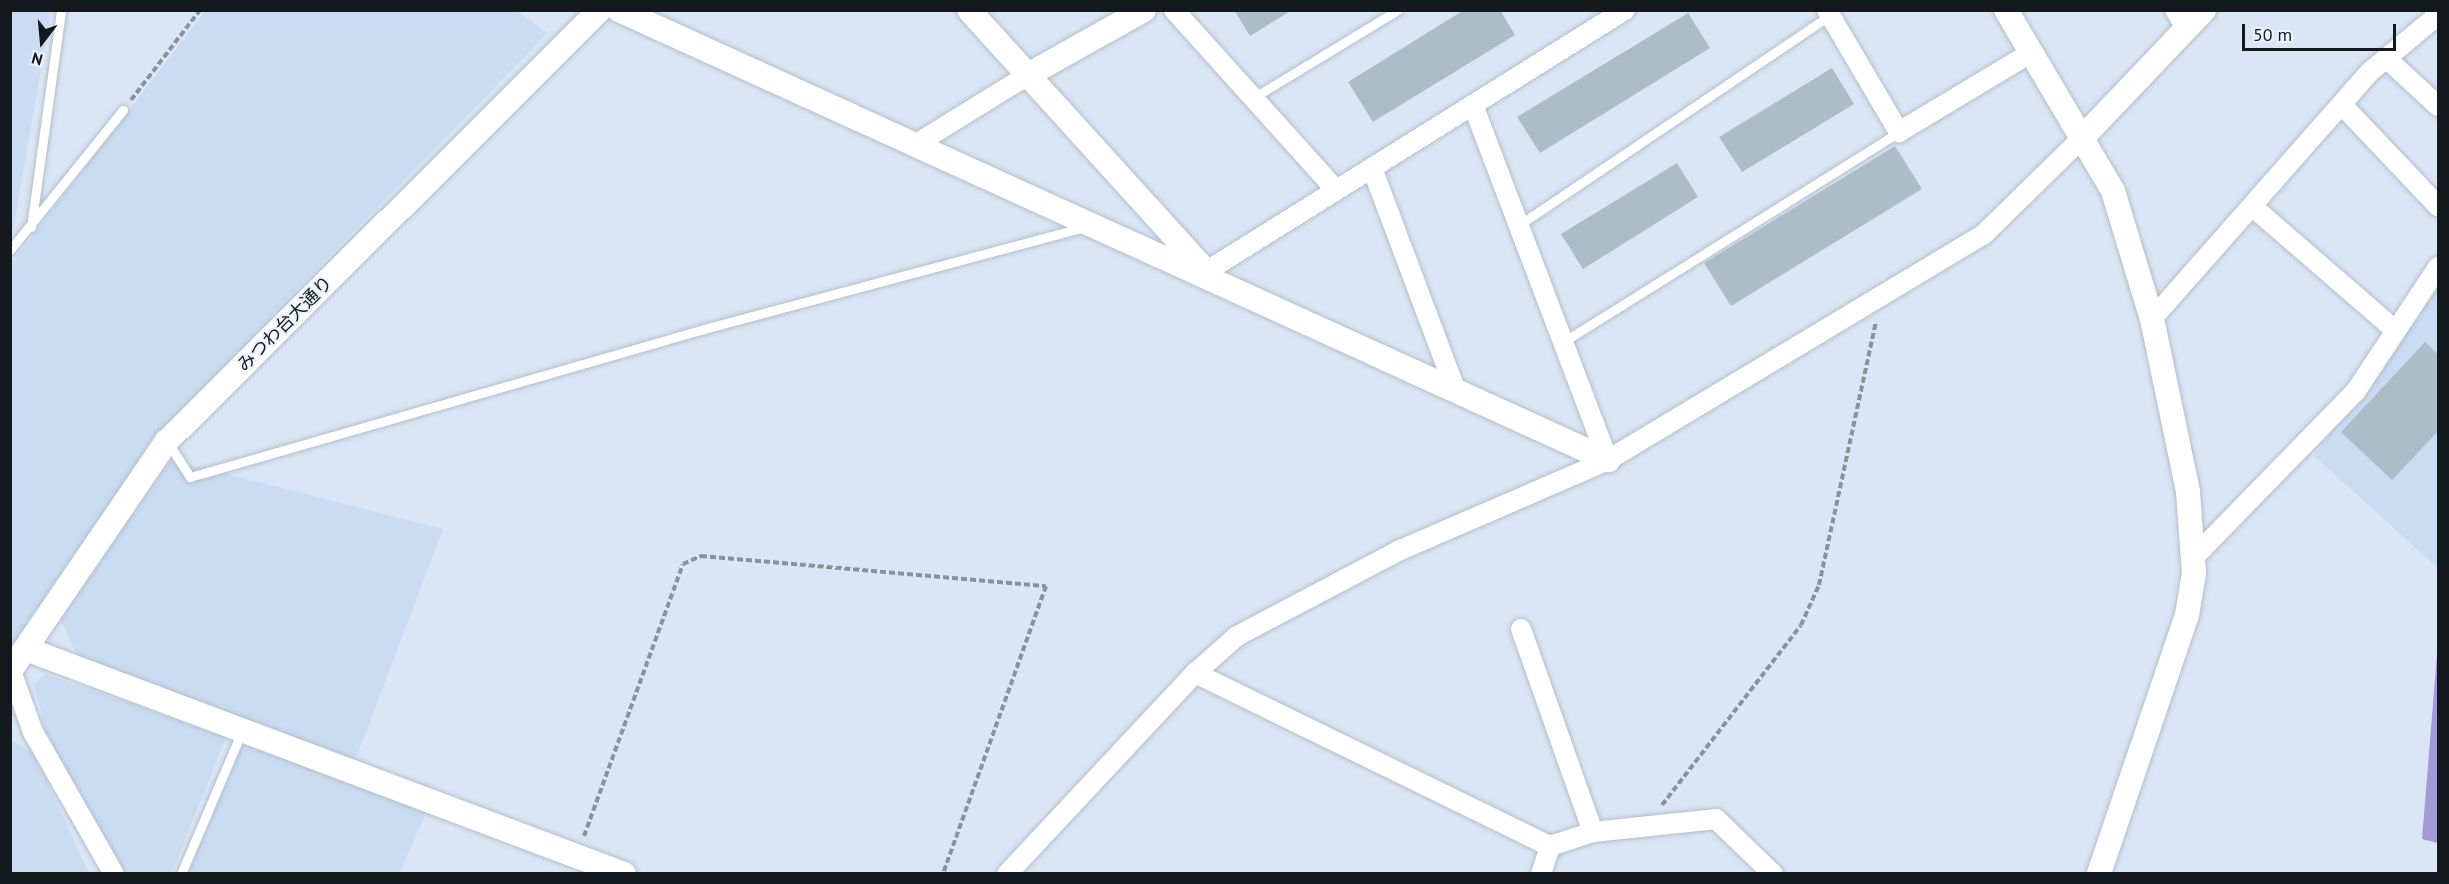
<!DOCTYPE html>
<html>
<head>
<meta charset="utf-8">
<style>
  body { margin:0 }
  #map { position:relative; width:2449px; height:884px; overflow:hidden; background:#dae6f5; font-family:"PT Sans","Noto Sans JP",sans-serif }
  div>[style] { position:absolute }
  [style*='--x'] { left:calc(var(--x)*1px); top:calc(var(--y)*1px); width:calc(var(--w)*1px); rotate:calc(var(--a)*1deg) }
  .built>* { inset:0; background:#cadcf1 }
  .forest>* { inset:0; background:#a399d6 }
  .building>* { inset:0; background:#acbdc8 }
  .path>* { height:4px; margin-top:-2px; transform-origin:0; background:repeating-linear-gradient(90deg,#88919c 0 6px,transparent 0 9px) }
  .roads { filter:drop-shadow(0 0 2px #b2becc) drop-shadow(0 0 2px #b2becc) }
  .service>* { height:9px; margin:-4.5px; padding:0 4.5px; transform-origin:4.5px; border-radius:4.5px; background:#fff }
  .minor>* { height:20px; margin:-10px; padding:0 10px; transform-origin:10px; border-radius:10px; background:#fff }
  .tertiary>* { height:24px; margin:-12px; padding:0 12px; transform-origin:12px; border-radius:12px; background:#fff }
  span { translate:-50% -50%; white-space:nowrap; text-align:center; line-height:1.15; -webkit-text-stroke:4.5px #ecf3fc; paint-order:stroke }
  .street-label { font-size:18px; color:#14191e }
  .frame { position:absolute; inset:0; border:12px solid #14191e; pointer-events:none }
  .north { position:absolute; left:12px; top:12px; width:60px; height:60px; -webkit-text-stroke:4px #ecf3fc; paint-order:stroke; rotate:196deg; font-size:16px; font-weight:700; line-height:24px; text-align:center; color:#14191e }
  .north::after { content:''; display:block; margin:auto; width:21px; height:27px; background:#14191e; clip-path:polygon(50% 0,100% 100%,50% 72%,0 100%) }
  .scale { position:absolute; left:2242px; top:24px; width:154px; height:27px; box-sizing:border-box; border:3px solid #14191e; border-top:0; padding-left:8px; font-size:18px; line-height:21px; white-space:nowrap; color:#14191e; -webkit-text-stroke:4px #ecf3fc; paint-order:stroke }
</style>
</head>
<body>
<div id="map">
  <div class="built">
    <div style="clip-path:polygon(10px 11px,51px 11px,11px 242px,10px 242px)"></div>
    <div style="clip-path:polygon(205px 11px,516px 11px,548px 33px,154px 436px,11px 653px,11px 264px)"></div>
    <div style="clip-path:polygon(2438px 280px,2438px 568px,2314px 456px)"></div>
    <div style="clip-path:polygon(171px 460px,443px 529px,355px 761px,78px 657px,60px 619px)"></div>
    <div style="clip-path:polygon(45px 674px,226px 737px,172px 873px,123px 873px,105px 847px,46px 731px,34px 684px)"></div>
    <div style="clip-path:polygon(245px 738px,429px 807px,399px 873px,187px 874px)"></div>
    <div style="clip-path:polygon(10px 739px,34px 754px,89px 873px,11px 873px)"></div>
  </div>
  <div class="forest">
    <div style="clip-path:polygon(2438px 642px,2438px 843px,2422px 839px)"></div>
  </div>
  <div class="building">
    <div style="clip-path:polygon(1234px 10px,1292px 10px,1250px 36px)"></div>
    <div style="clip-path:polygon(1464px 10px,1500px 10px,1515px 35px,1373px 122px,1348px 82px)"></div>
    <div style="clip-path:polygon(1688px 13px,1710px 48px,1540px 153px,1517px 117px)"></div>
    <div style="clip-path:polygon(1832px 68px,1854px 104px,1742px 172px,1719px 137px)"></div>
    <div style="clip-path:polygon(1895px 146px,1922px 189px,1731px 306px,1704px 263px)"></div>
    <div style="clip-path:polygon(1677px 163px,1698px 197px,1583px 269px,1561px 234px)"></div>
    <div style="clip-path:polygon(2425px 342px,2439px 355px,2439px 430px,2392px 480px,2341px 432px)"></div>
  </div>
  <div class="path">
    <div style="--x:131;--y:100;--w:113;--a:-52.5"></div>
    <div style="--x:1662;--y:805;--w:227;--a:-52.3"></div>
    <div style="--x:1801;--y:625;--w:44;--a:-65.8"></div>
    <div style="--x:1819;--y:585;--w:270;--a:-77.8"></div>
    <div style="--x:584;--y:836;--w:289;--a:-70"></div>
    <div style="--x:683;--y:564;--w:20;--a:-24"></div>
    <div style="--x:701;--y:556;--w:346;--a:5"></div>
    <div style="--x:1046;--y:586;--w:306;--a:109.7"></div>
  </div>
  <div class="roads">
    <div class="service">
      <div style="--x:1253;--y:98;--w:170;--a:-31.3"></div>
      <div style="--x:1519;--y:225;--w:375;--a:-34"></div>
      <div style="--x:31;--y:227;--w:219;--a:-82.1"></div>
      <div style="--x:10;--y:250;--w:180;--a:-51.1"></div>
      <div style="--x:1563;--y:342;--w:396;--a:-32"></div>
      <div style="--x:167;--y:441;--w:43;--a:57.4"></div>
      <div style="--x:190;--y:477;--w:535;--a:-16.06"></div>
      <div style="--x:704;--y:329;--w:394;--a:-15"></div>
      <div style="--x:181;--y:874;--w:155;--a:-66.9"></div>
    </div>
    <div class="minor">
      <div style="--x:1174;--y:10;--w:242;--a:48"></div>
      <div style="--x:1827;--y:10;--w:142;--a:59.5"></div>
      <div style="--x:1899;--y:132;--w:155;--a:-31"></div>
      <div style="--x:2175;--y:10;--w:22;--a:58"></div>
      <div style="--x:2386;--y:58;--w:71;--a:42.7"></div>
      <div style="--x:1473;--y:105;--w:380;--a:69.2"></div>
      <div style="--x:2344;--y:107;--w:137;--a:46.5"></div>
      <div style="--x:913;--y:146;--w:135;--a:-31.7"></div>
      <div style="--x:1372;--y:168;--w:239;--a:69.4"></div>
      <div style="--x:2253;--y:207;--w:189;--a:40.9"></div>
      <div style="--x:1207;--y:271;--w:493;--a:-32"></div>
      <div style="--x:2152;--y:319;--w:331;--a:-48.6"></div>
      <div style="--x:2371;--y:71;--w:87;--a:-39.9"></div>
      <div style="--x:2193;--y:558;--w:233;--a:-45.7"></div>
      <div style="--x:2356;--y:391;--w:149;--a:-56.5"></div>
      <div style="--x:1521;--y:629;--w:215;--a:70.5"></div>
      <div style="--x:11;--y:671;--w:65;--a:70.2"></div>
      <div style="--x:33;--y:732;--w:163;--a:60.3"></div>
      <div style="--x:1195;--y:673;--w:395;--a:26"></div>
      <div style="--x:1550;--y:846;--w:45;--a:-18"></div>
      <div style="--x:1593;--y:832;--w:124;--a:-6"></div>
      <div style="--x:1716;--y:819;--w:79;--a:44"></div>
      <div style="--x:1007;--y:874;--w:275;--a:-46.9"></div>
      <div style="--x:1195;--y:673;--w:56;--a:-41.4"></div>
      <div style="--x:1237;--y:636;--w:182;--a:-27.8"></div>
      <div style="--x:1398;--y:551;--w:229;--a:-23.4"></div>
      <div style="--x:1608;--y:460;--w:437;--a:-31"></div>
      <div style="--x:1983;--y:235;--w:141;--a:-44.4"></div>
      <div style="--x:1541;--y:874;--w:29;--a:-72"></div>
    </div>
    <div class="tertiary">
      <div style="--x:619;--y:10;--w:1087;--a:24.47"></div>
      <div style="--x:969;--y:10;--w:363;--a:47.8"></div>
      <div style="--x:2006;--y:10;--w:210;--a:59.4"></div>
      <div style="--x:2113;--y:191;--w:134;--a:73.1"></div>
      <div style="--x:2152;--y:319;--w:177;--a:78.2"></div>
      <div style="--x:2188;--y:492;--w:81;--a:85.8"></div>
      <div style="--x:2194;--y:573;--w:43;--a:99.5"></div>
      <div style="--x:2187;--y:615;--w:274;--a:108.8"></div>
      <div style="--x:1028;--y:75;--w:133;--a:-29.3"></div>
      <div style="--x:2084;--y:136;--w:174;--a:-46.4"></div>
      <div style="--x:26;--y:649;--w:639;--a:20.62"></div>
      <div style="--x:10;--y:671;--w:278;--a:-55.7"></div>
      <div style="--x:167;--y:441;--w:611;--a:-44.87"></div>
    </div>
  </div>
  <div class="street-label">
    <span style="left:285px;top:324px;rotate:-45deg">みつわ台大通り</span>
  </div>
  <div class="frame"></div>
  <div class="north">N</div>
  <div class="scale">50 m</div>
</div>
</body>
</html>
